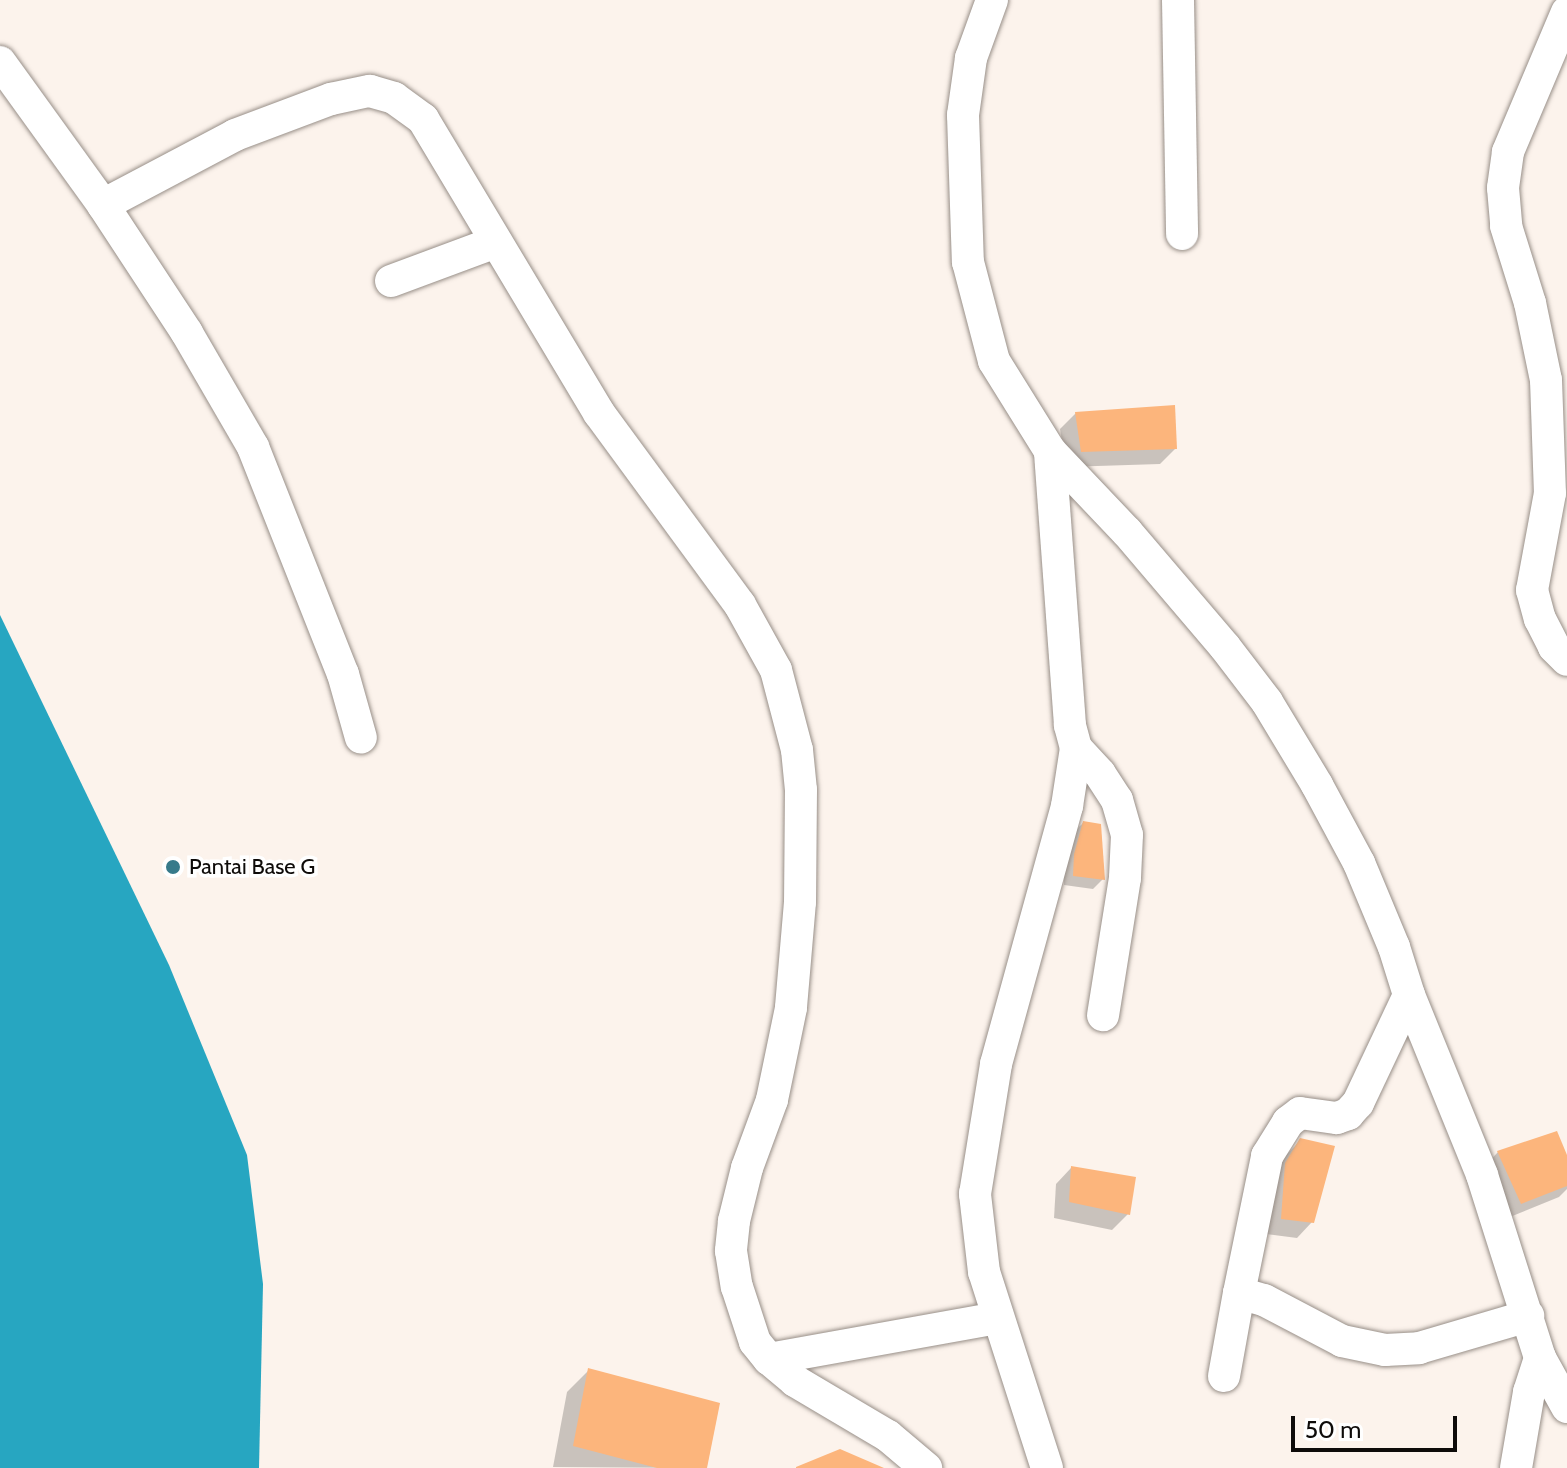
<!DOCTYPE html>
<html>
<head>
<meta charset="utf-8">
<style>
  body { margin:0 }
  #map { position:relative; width:1567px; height:1468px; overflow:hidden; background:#fcf3ec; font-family:Cabin,sans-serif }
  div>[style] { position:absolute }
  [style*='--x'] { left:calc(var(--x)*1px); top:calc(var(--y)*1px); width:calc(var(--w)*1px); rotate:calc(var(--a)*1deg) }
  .water>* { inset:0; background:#27a6c1 }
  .shadow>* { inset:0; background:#0003 }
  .building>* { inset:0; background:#fcb57c }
  .roads { filter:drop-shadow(0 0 2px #988f88) drop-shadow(0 0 2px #988f88) }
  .minor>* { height:32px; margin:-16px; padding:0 16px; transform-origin:16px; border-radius:16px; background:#fff }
  .dots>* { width:22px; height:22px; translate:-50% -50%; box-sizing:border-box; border:4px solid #fff; border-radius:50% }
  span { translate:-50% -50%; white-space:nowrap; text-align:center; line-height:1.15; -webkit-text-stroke:7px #fff; paint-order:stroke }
  .poi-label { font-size:22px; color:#0e0b09 }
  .left { translate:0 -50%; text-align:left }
  .scale { position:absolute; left:1291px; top:1416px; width:166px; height:36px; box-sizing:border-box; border:4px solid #0e0b09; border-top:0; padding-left:10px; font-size:24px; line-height:28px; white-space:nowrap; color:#0e0b09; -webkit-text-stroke:6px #fff; paint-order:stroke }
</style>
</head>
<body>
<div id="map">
  <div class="water">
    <div style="clip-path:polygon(0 615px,169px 965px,247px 1155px,263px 1284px,259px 1468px,0 1468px)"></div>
  </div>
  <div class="shadow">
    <div style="clip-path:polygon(1076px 413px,1175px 449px,1160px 464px,1066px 467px,1060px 429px)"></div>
    <div style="clip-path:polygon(1083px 823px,1103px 879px,1093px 889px,1064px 885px,1064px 865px,1073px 833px)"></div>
    <div style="clip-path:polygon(1301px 1140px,1312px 1222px,1297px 1238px,1266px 1234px,1270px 1181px,1285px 1156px)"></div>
    <div style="clip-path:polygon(1498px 1152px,1567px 1161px,1567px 1189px,1559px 1197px,1505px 1219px,1483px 1168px)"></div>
    <div style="clip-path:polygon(1071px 1168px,1128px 1214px,1112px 1230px,1054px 1218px,1056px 1184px)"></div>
    <div style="clip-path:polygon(588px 1371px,705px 1468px,553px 1467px,567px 1392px)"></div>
  </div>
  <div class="building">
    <div style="clip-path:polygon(1175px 405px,1177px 449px,1081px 452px,1075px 412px)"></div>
    <div style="clip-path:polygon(1083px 821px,1101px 824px,1105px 880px,1073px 876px,1074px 854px)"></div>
    <div style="clip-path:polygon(1557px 1131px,1567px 1155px,1567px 1186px,1521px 1204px,1497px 1151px)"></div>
    <div style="clip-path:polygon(1300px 1138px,1335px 1146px,1314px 1223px,1281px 1219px,1285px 1163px)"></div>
    <div style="clip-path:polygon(1071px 1166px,1136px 1177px,1130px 1215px,1069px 1202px)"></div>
    <div style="clip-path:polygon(588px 1368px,720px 1403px,707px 1468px,657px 1468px,573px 1446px)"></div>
    <div style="clip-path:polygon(840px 1449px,884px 1468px,796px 1468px,796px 1467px)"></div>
  </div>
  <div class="roads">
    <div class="minor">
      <div style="--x:992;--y:0;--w:62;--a:109.9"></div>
      <div style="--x:971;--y:58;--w:58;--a:98"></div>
      <div style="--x:963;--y:115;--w:147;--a:88.1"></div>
      <div style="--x:968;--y:262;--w:102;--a:75.3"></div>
      <div style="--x:994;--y:361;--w:106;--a:58.1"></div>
      <div style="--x:1050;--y:451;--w:112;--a:46.5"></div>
      <div style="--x:1127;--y:532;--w:151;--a:49.6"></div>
      <div style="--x:1225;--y:647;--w:69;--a:52.6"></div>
      <div style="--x:1267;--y:702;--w:97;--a:58.9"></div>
      <div style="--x:1317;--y:785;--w:89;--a:61.7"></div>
      <div style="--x:1359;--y:863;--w:91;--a:67.4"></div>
      <div style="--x:1394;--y:947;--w:50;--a:72.6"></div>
      <div style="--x:1409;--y:995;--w:194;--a:67.9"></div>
      <div style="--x:1482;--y:1175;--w:192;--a:72.4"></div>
      <div style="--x:1540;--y:1358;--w:56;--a:61.1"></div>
      <div style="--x:1178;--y:0;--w:234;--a:89"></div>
      <div style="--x:1567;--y:12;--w:152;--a:112.9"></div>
      <div style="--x:1508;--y:152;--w:36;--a:98"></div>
      <div style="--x:1503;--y:188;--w:38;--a:85"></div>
      <div style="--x:1506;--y:226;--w:81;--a:72.7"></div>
      <div style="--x:1530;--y:303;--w:79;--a:78.3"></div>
      <div style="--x:1546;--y:380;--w:113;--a:88"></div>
      <div style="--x:1550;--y:493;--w:99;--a:100.5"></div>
      <div style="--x:1532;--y:590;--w:30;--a:75"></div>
      <div style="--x:1540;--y:619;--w:31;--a:63"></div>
      <div style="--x:1554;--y:647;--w:18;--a:45"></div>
      <div style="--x:0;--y:62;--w:176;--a:54.2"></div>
      <div style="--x:103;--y:205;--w:153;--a:56.7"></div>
      <div style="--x:187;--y:333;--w:132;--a:59.9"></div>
      <div style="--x:253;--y:447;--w:244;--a:68.4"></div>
      <div style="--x:343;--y:674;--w:66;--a:74.3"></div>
      <div style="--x:103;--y:205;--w:149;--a:-27.9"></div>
      <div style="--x:235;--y:135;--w:103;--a:-20.6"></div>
      <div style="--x:331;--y:99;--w:40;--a:-12"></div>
      <div style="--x:370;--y:91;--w:25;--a:16"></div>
      <div style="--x:394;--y:98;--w:36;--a:36"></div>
      <div style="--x:423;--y:119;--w:343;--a:59.1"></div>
      <div style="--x:599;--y:413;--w:238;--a:53.7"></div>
      <div style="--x:740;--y:605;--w:74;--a:61"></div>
      <div style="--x:776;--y:670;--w:83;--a:75.3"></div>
      <div style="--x:797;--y:750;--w:40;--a:84.3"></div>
      <div style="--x:801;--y:790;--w:112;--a:90.5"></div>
      <div style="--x:800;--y:902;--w:106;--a:94.9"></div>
      <div style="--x:791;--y:1008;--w:94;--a:101.7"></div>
      <div style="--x:772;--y:1100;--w:72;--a:110.2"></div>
      <div style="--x:747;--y:1168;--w:55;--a:103.8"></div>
      <div style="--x:734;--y:1221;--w:30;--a:96"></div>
      <div style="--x:731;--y:1251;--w:36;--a:81"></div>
      <div style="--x:737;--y:1287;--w:58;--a:71.9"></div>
      <div style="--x:755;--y:1342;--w:22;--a:51"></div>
      <div style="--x:769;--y:1359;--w:34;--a:40"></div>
      <div style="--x:795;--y:1381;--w:108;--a:30.6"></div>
      <div style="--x:888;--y:1436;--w:50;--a:40.1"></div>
      <div style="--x:391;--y:281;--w:112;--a:-20.4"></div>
      <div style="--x:1076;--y:748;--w:35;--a:47"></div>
      <div style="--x:1100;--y:774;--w:31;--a:57"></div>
      <div style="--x:1117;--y:800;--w:36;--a:74"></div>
      <div style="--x:1127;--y:835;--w:43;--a:92.7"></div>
      <div style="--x:1125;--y:878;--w:139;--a:99.1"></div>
      <div style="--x:1239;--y:1293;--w:140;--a:-78.4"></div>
      <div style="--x:1267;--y:1156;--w:40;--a:-58"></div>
      <div style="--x:1288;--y:1122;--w:15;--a:-37"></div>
      <div style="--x:1300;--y:1113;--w:37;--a:8"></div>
      <div style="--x:1337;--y:1118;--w:12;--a:-20"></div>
      <div style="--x:1348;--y:1114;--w:15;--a:-48"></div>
      <div style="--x:1358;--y:1103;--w:119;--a:-64.7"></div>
      <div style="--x:769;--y:1359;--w:232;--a:-10.2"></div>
      <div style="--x:1224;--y:1376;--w:84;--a:-79.8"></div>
      <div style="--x:1239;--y:1293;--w:26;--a:16"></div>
      <div style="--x:1264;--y:1300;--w:88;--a:27.7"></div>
      <div style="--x:1342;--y:1341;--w:44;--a:11.8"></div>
      <div style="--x:1385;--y:1350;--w:34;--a:-3"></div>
      <div style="--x:1419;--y:1348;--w:114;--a:-16.4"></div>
      <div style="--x:1047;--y:1468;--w:206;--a:-107.8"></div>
      <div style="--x:984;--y:1272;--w:79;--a:-96.6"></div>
      <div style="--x:975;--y:1194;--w:132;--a:-80.8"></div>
      <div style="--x:996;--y:1064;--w:268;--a:-74.6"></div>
      <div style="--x:1067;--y:806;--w:59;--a:-81.2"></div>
      <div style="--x:1076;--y:748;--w:24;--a:-105"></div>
      <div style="--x:1070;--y:725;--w:275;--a:-94.2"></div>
      <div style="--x:1516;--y:1468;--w:77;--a:-80.3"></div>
      <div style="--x:1529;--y:1392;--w:36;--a:-72"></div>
    </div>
  </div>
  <div class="dots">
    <div style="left:173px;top:867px;background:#377a8a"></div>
  </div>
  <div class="poi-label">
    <span class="left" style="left:189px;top:867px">Pantai Base G</span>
  </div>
  <div class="scale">50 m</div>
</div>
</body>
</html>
